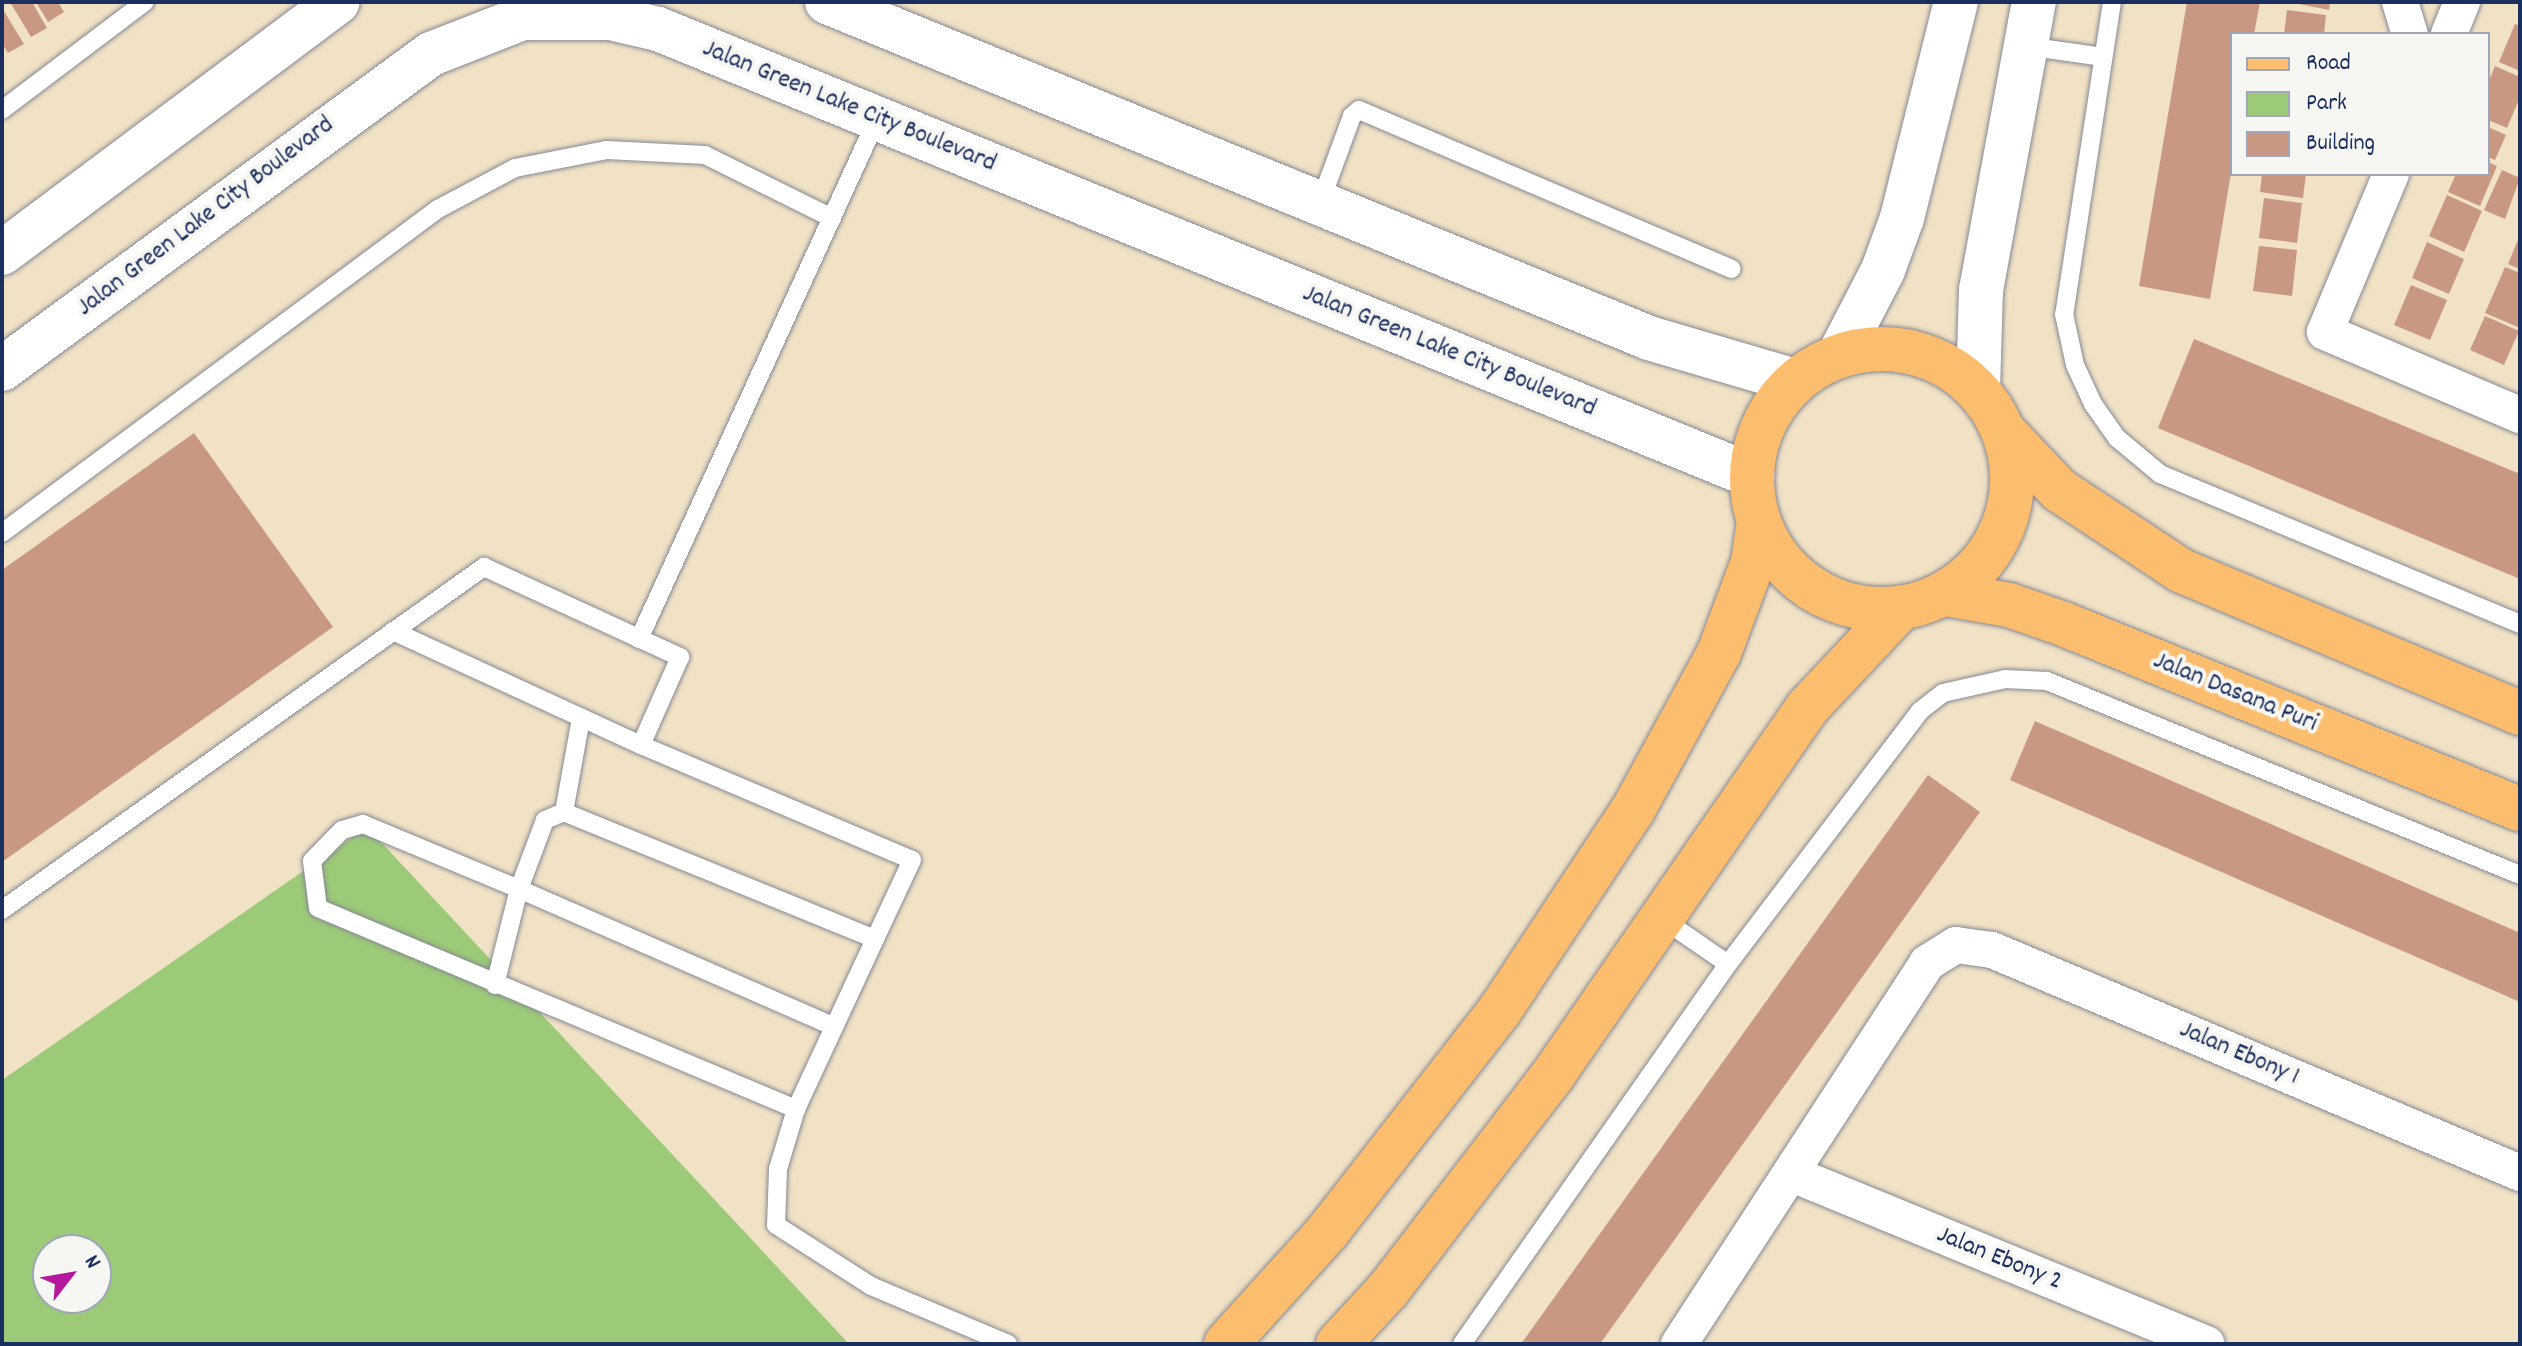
<!DOCTYPE html>
<html>
<head>
<meta charset="utf-8">
<style>
  body { margin:0 }
  #map { position:relative; width:2522px; height:1346px; overflow:hidden; background:#f1e2c6; font-family:Dekko,sans-serif }
  div>[style] { position:absolute }
  [style*='--x'] { left:calc(var(--x)*1px); top:calc(var(--y)*1px); width:calc(var(--w)*1px); rotate:calc(var(--a)*1deg) }
  .green>* { inset:0; background:#9cca78 }
  .building>* { inset:0; background:#c99883 }
  .roads { filter:drop-shadow(0 0 2px #868892) drop-shadow(0 0 2px #868892) }
  .service>* { height:18px; margin:-9px; padding:0 9px; transform-origin:9px; border-radius:9px; background:#fff }
  .minor>* { height:36px; margin:-18px; padding:0 18px; transform-origin:18px; border-radius:18px; background:#fff }
  .tertiary>* { height:44px; margin:-22px; padding:0 22px; transform-origin:22px; border-radius:22px; background:#fff }
  .primary>* { height:44px; margin:-22px; padding:0 22px; transform-origin:22px; border-radius:22px; background:#fcbd6e }
  .primary>.ring { margin:-22px; padding:0; box-sizing:content-box; background:none; border:44px solid #fcbd6e; border-radius:50% }
  span { translate:-50% -50%; white-space:nowrap; text-align:center; line-height:1.15; -webkit-text-stroke:8px #f6f6f2; paint-order:stroke }
  .street-label { font-size:26px; color:#1b2f5e }
  .frame { position:absolute; inset:0; border:4px solid #1b2f5e; pointer-events:none }
  .legend { position:absolute; left:2230px; top:32px; width:260px; height:144px; box-sizing:border-box; background:#f6f6f2; border:2px solid #9ea6b7; margin:0; padding:10px 14px; list-style:none; font-size:24px; color:#1b2f5e }
  .legend li { display:flex; align-items:center; gap:16px; height:40px }
  .legend b { width:40px; border:2px solid #9ea6b7 }
  .north { position:absolute; left:32px; top:1234px; width:80px; height:80px; box-sizing:border-box; background:#f6f6f2; border:2px solid #9ea6b7; border-radius:50%; rotate:59deg; font-size:22px; font-weight:700; line-height:32px; text-align:center; color:#1b2f5e }
  .north::after { content:''; display:block; margin:auto; width:28px; height:36px; background:#b5179e; clip-path:polygon(50% 0,100% 100%,50% 72%,0 100%) }
</style>
</head>
<body>
<div id="map">
  <div class="green">
    <div style="clip-path:polygon(evenodd,367px 827px,849px 1344px,2px 1344px,2px 1080px,367px 827px,48px 1250px,96px 1250px,96px 1298px,48px 1298px,48px 1250px)"></div>
  </div>
  <div class="building">
    <div style="clip-path:polygon(10px 2px,32px 2px,47px 28px,31px 37px)"></div>
    <div style="clip-path:polygon(36px 2px,58px 2px,64px 12px,48px 22px)"></div>
    <div style="clip-path:polygon(2187px 2px,2260px 2px,2254px 34px,2232px 34px,2232px 167px,2210px 299px,2139px 286px)"></div>
    <div style="clip-path:polygon(2289px 2px,2330px 2px,2329px 10px)"></div>
    <div style="clip-path:polygon(2px 8px,24px 44px,8px 53px,2px 43px)"></div>
    <div style="clip-path:polygon(2287px 10px,2326px 15px,2324px 34px,2284px 34px)"></div>
    <div style="clip-path:polygon(2515px 24px,2520px 26px,2520px 71px,2499px 62px)"></div>
    <div style="clip-path:polygon(2495px 66px,2520px 77px,2520px 97px,2507px 128px,2488px 120px,2488px 83px)"></div>
    <div style="clip-path:polygon(2488px 127px,2506px 135px,2495px 160px,2488px 157px)"></div>
    <div style="clip-path:polygon(2488px 162px,2497px 166px,2480px 206px,2448px 192px,2456px 174px,2488px 174px)"></div>
    <div style="clip-path:polygon(2502px 170px,2520px 178px,2505px 219px,2484px 210px)"></div>
    <div style="clip-path:polygon(2262px 174px,2306px 174px,2303px 198px,2260px 192px)"></div>
    <div style="clip-path:polygon(2447px 195px,2482px 211px,2464px 252px,2429px 236px)"></div>
    <div style="clip-path:polygon(2264px 198px,2302px 203px,2297px 243px,2259px 238px)"></div>
    <div style="clip-path:polygon(2520px 235px,2520px 269px,2508px 264px)"></div>
    <div style="clip-path:polygon(2427px 242px,2464px 259px,2449px 294px,2412px 278px)"></div>
    <div style="clip-path:polygon(2259px 246px,2297px 250px,2292px 296px,2253px 291px)"></div>
    <div style="clip-path:polygon(2505px 267px,2520px 273px,2520px 328px,2485px 313px)"></div>
    <div style="clip-path:polygon(2411px 285px,2447px 300px,2430px 340px,2394px 325px)"></div>
    <div style="clip-path:polygon(2485px 316px,2519px 331px,2504px 365px,2470px 350px)"></div>
    <div style="clip-path:polygon(2194px 339px,2520px 474px,2520px 579px,2158px 428px)"></div>
    <div style="clip-path:polygon(194px 433px,333px 627px,2px 862px,2px 570px)"></div>
    <div style="clip-path:polygon(2035px 721px,2520px 933px,2520px 1002px,2010px 780px)"></div>
    <div style="clip-path:polygon(1928px 775px,1980px 812px,1600px 1344px,1521px 1344px)"></div>
  </div>
  <div class="roads">
    <div class="service">
      <div style="--x:2112;--y:2;--w:316;--a:98.7"></div>
      <div style="--x:2064;--y:314;--w:52;--a:77.8"></div>
      <div style="--x:2075;--y:365;--w:43;--a:65.2"></div>
      <div style="--x:2093;--y:404;--w:42;--a:54.8"></div>
      <div style="--x:2117;--y:438;--w:56;--a:39.9"></div>
      <div style="--x:2160;--y:474;--w:390;--a:22.6"></div>
      <div style="--x:2026;--y:46;--w:78;--a:8.1"></div>
      <div style="--x:2;--y:110;--w:179;--a:-37.1"></div>
      <div style="--x:1320;--y:203;--w:93;--a:-69.8"></div>
      <div style="--x:1352;--y:116;--w:9;--a:-41"></div>
      <div style="--x:1359;--y:110;--w:405;--a:23.1"></div>
      <div style="--x:2;--y:533;--w:543;--a:-36.62"></div>
      <div style="--x:438;--y:209;--w:87;--a:-28"></div>
      <div style="--x:515;--y:168;--w:94;--a:-11.1"></div>
      <div style="--x:607;--y:150;--w:98;--a:2.9"></div>
      <div style="--x:705;--y:155;--w:142;--a:26.4"></div>
      <div style="--x:393;--y:631;--w:273;--a:24.7"></div>
      <div style="--x:641;--y:745;--w:294;--a:23"></div>
      <div style="--x:912;--y:860;--w:87;--a:115.1"></div>
      <div style="--x:875;--y:939;--w:336;--a:-157.8"></div>
      <div style="--x:564;--y:812;--w:21;--a:157"></div>
      <div style="--x:545;--y:820;--w:74;--a:110.6"></div>
      <div style="--x:519;--y:889;--w:169;--a:-157.4"></div>
      <div style="--x:363;--y:824;--w:22;--a:164"></div>
      <div style="--x:342;--y:830;--w:43;--a:134.1"></div>
      <div style="--x:312;--y:861;--w:47;--a:82.7"></div>
      <div style="--x:318;--y:908;--w:519;--a:22.81"></div>
      <div style="--x:639;--y:639;--w:572;--a:-65.41"></div>
      <div style="--x:564;--y:812;--w:96;--a:-79.7"></div>
      <div style="--x:2;--y:910;--w:592;--a:-35.44"></div>
      <div style="--x:484;--y:567;--w:216;--a:24.7"></div>
      <div style="--x:680;--y:657;--w:96;--a:113.9"></div>
      <div style="--x:1661;--y:918;--w:81;--a:34.5"></div>
      <div style="--x:875;--y:939;--w:187;--a:114.9"></div>
      <div style="--x:796;--y:1109;--w:63;--a:106.7"></div>
      <div style="--x:778;--y:1169;--w:56;--a:92"></div>
      <div style="--x:776;--y:1225;--w:113;--a:32.7"></div>
      <div style="--x:871;--y:1286;--w:149;--a:22.9"></div>
      <div style="--x:495;--y:985;--w:99;--a:-76"></div>
      <div style="--x:519;--y:889;--w:343;--a:23.6"></div>
      <div style="--x:1462;--y:1344;--w:464;--a:-55"></div>
      <div style="--x:1728;--y:964;--w:318;--a:-52.8"></div>
      <div style="--x:1920;--y:711;--w:29;--a:-38"></div>
      <div style="--x:1943;--y:693;--w:64;--a:-12.7"></div>
      <div style="--x:2005;--y:679;--w:42;--a:2.7"></div>
      <div style="--x:2047;--y:681;--w:511;--a:22.3"></div>
    </div>
    <div class="minor">
      <div style="--x:2400;--y:2;--w:34;--a:73"></div>
      <div style="--x:2449;--y:34;--w:35;--a:-68"></div>
      <div style="--x:2391;--y:174;--w:171;--a:112.7"></div>
      <div style="--x:2325;--y:332;--w:212;--a:23.1"></div>
      <div style="--x:1792;--y:1174;--w:448;--a:22.3"></div>
      <div style="--x:1679;--y:1344;--w:455;--a:-56.9"></div>
      <div style="--x:1927;--y:963;--w:34;--a:-32"></div>
      <div style="--x:1956;--y:945;--w:36;--a:8"></div>
      <div style="--x:1992;--y:950;--w:573;--a:22.9"></div>
    </div>
    <div class="tertiary">
      <div style="--x:827;--y:2;--w:888;--a:22.23"></div>
      <div style="--x:1649;--y:338;--w:152;--a:16.4"></div>
      <div style="--x:2;--y:253;--w:419;--a:-36.8"></div>
      <div style="--x:1839;--y:355;--w:96;--a:-62.6"></div>
      <div style="--x:1883;--y:270;--w:55;--a:-69.9"></div>
      <div style="--x:1902;--y:218;--w:223;--a:-76"></div>
      <div style="--x:2;--y:369;--w:532;--a:-36.29"></div>
      <div style="--x:431;--y:54;--w:99;--a:-21.4"></div>
      <div style="--x:523;--y:18;--w:88;--a:0"></div>
      <div style="--x:611;--y:18;--w:48;--a:13.2"></div>
      <div style="--x:658;--y:29;--w:1182;--a:22.22"></div>
      <div style="--x:1978;--y:390;--w:100;--a:-88.3"></div>
      <div style="--x:1981;--y:290;--w:293;--a:-79.6"></div>
    </div>
    <div class="primary">
      <div class="ring" style="left:1752px;top:349px;width:216px;height:216px"></div>
      <div style="--x:2005;--y:433;--w:79;--a:46.5"></div>
      <div style="--x:2059;--y:490;--w:147;--a:33.4"></div>
      <div style="--x:2182;--y:571;--w:367;--a:22.8"></div>
      <div style="--x:1946;--y:594;--w:64;--a:9.9"></div>
      <div style="--x:2009;--y:605;--w:60;--a:19.3"></div>
      <div style="--x:2066;--y:625;--w:490;--a:22.1"></div>
      <div style="--x:1226;--y:1344;--w:152;--a:-47.9"></div>
      <div style="--x:1328;--y:1231;--w:280;--a:-52.1"></div>
      <div style="--x:1500;--y:1010;--w:240;--a:-56.4"></div>
      <div style="--x:1633;--y:810;--w:179;--a:-61.3"></div>
      <div style="--x:1719;--y:653;--w:97;--a:-69.5"></div>
      <div style="--x:1753;--y:562;--w:40;--a:-81.5"></div>
      <div style="--x:1338;--y:1344;--w:74;--a:-47.2"></div>
      <div style="--x:1388;--y:1290;--w:271;--a:-52.5"></div>
      <div style="--x:1553;--y:1075;--w:446;--a:-55.3"></div>
      <div style="--x:1807;--y:708;--w:134;--a:-46.8"></div>
    </div>
  </div>
  <div class="street-label">
    <span style="left:849px;top:107px;rotate:22deg">Jalan Green Lake City Boulevard</span>
    <span style="left:206px;top:217px;rotate:-37deg">Jalan Green Lake City Boulevard</span>
    <span style="left:1449px;top:352px;rotate:22deg">Jalan Green Lake City Boulevard</span>
    <span style="left:2235px;top:693px;rotate:22deg">Jalan Dasana Puri</span>
    <span style="left:2239px;top:1054px;rotate:23deg">Jalan Ebony 1</span>
    <span style="left:1999px;top:1259px;rotate:22deg">Jalan Ebony 2</span>
  </div>
  <div class="frame"></div>
  <ul class="legend">
  <li><b style="height:10px;background:#fcbd6e"></b>Road</li>
  <li><b style="height:22px;background:#9cca78"></b>Park</li>
  <li><b style="height:22px;background:#c99883"></b>Building</li>
  </ul>
  <div class="north">N</div>
</div>
</body>
</html>
